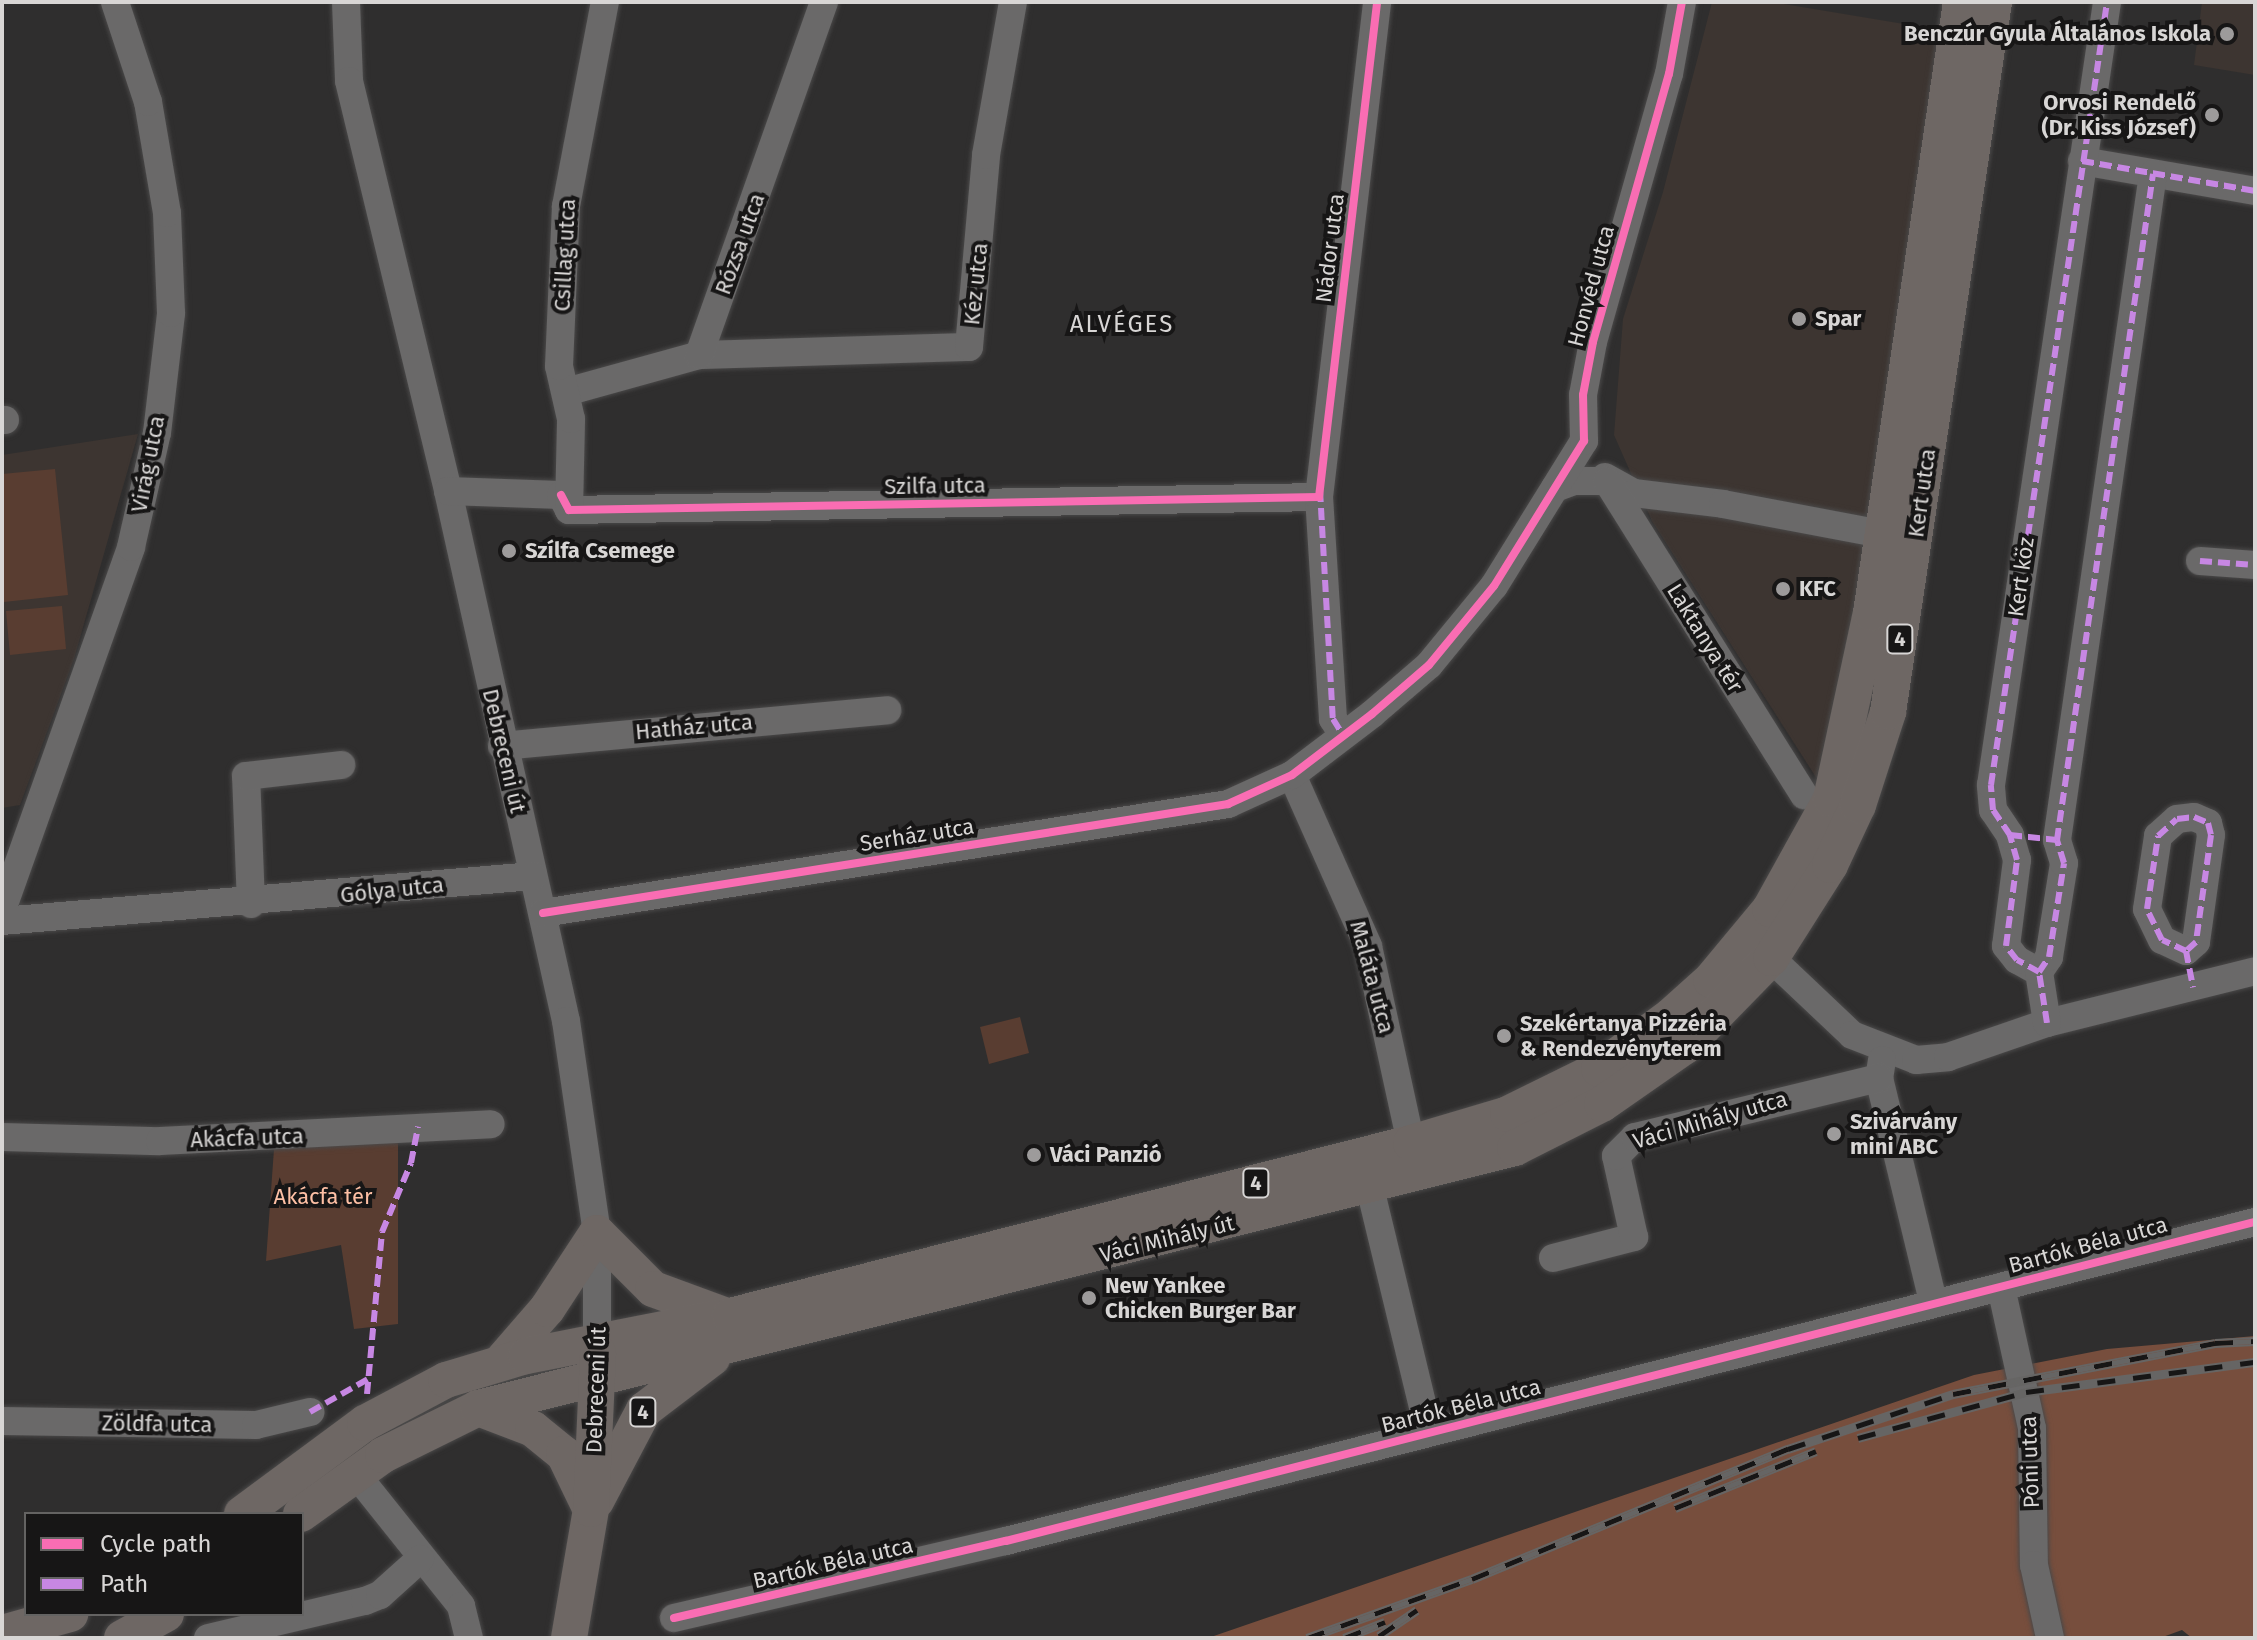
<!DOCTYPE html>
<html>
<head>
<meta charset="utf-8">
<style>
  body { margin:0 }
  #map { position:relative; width:2257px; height:1640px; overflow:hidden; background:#2f2e2e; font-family:"Fira Sans",sans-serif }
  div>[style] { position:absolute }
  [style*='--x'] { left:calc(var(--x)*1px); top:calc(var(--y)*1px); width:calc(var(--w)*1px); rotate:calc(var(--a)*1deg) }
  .built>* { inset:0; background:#3d3531 }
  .green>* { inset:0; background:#593d31 }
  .forest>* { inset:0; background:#774e3d }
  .roads { filter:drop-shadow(0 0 2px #4a4949) drop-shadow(0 0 2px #4a4949) }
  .minor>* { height:28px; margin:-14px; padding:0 14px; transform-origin:14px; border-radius:14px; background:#6a6969 }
  .major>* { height:36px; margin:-18px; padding:0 18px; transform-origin:18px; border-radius:18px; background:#6e6764 }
  .rail>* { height:9px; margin-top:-4.5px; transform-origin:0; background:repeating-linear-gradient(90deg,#171616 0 18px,#666564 0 36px); box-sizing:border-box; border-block:2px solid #666564 }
  .quiet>* { height:6px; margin-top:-3px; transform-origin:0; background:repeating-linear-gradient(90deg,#c787e3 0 12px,transparent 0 18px) }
  .cycleway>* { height:8px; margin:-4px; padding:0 4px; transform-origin:4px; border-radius:4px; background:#f96db3 }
  .dots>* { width:22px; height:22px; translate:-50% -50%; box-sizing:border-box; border:4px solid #171616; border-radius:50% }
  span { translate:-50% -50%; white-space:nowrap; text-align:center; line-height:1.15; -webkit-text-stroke:8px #171616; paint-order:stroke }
  .shield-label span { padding:2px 6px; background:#171616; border:2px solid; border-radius:6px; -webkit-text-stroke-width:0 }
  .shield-label { font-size:20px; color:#d8d6d5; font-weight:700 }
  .poi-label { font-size:22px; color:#d8d6d5; font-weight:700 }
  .right { translate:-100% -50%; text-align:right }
  .left { translate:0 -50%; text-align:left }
  .street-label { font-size:22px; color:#d8d6d5 }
  .park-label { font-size:22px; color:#fec0a5 }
  .neighbourhood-label { font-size:24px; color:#d8d6d5; letter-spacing:2px }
  .frame { position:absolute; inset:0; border:4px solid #d8d6d5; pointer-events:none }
  .legend { position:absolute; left:24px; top:1512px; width:280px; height:104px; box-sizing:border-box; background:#171616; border:2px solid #646362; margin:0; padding:10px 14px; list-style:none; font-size:24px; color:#d8d6d5 }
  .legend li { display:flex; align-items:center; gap:16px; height:40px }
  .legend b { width:40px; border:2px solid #646362 }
</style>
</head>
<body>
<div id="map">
  <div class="built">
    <div style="clip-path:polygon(1712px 2px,1772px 2px,1946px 31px,1850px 696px,1819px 782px,1652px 521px,1614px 435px,1623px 319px,1663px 192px)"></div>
    <div style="clip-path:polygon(2202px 2px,2255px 2px,2255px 75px,2194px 65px)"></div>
    <div style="clip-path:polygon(138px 434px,74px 659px,20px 805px,2px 808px,2px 455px)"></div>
  </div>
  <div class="green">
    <div style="clip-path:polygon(55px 469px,68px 595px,4px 602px,2px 474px)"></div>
    <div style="clip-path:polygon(62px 606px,66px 649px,10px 655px,6px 611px)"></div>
    <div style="clip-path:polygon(1020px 1017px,1029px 1053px,989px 1064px,980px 1027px)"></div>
    <div style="clip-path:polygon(398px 1142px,398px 1324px,354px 1329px,341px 1245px,266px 1261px,274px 1149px)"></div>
  </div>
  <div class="forest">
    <div style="clip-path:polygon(2255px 1336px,2255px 1638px,2192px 1638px,2182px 1630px,2160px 1638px,1208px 1638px,1974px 1375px,2107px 1349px)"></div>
  </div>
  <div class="roads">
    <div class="minor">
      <div style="--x:346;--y:2;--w:79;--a:87.8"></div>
      <div style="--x:349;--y:81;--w:422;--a:76.4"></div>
      <div style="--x:448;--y:491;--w:543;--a:77.45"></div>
      <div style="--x:566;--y:1021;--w:214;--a:81.7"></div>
      <div style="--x:597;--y:1233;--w:110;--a:90"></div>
      <div style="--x:2082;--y:161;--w:176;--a:9.8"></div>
      <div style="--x:699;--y:355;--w:270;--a:-1.7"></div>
      <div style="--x:969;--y:347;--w:193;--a:-84.9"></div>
      <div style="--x:986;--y:155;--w:155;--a:-80"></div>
      <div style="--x:566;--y:392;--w:138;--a:-15.5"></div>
      <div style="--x:699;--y:355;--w:374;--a:-70.5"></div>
      <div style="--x:2;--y:420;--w:3;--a:0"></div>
      <div style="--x:1605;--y:477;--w:33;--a:29"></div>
      <div style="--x:1634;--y:493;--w:90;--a:7"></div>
      <div style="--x:1723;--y:504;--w:183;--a:10.7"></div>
      <div style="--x:1555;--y:488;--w:20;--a:-20"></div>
      <div style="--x:1574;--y:481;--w:33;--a:0"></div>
      <div style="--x:1607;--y:481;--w:371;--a:57.9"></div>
      <div style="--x:448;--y:491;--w:113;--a:2"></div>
      <div style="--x:561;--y:495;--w:17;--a:62"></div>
      <div style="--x:569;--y:510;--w:750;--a:-0.99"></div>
      <div style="--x:569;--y:510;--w:91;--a:-88.7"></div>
      <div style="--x:571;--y:419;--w:54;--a:-102.8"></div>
      <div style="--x:559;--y:366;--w:160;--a:-87.5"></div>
      <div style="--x:566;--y:206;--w:208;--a:-79.2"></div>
      <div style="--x:2200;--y:561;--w:55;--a:4.2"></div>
      <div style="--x:1343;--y:735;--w:19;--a:-122"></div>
      <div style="--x:1333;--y:719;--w:222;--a:-93.6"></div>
      <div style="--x:1319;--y:497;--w:498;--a:-83.3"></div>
      <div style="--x:502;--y:746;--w:387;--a:-5.3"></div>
      <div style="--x:1292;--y:775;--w:187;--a:66"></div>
      <div style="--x:1368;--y:946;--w:202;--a:77.7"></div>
      <div style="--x:2194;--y:817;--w:15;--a:23"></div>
      <div style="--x:2208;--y:823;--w:12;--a:76"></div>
      <div style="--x:2211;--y:835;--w:108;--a:98"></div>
      <div style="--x:2196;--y:942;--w:13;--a:138"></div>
      <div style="--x:2186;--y:951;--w:26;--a:-155"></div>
      <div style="--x:2162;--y:940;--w:34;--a:-116"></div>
      <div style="--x:2147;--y:909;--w:74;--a:-81.4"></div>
      <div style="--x:2158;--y:836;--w:25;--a:-42"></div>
      <div style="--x:2177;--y:819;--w:17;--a:-7"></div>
      <div style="--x:251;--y:904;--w:128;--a:-92.2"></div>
      <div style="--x:246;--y:776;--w:96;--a:-6.6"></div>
      <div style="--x:2;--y:910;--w:385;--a:-70.4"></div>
      <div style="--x:131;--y:547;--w:117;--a:-77.2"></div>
      <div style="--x:157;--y:433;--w:121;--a:-83.3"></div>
      <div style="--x:171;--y:313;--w:100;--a:-92.3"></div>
      <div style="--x:167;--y:213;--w:113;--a:-99.7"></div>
      <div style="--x:148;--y:102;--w:105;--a:-108.3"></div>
      <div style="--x:543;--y:913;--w:694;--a:-9.04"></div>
      <div style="--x:1228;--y:804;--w:70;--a:-24.4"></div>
      <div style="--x:1292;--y:775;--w:101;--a:-37.3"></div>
      <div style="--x:1372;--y:714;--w:75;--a:-40.7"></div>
      <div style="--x:1429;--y:665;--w:102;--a:-50.6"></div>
      <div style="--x:1494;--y:586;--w:171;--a:-58.2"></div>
      <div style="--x:1584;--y:441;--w:46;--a:-91.2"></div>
      <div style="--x:1583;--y:395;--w:54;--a:-79.3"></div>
      <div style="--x:1593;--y:342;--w:279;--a:-74.2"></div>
      <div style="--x:1669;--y:74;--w:73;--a:-79.8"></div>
      <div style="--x:2;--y:921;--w:533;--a:-4.84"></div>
      <div style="--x:1758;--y:946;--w:129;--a:43.4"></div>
      <div style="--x:1852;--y:1035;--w:69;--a:21.3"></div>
      <div style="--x:1916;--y:1060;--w:32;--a:-5"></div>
      <div style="--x:1948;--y:1057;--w:105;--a:-19"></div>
      <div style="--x:2047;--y:1023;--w:214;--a:-14"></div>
      <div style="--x:2039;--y:972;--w:25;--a:-151"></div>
      <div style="--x:2017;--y:960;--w:18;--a:-128"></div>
      <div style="--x:2006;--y:946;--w:87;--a:-82.7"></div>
      <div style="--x:2017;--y:860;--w:26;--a:-106"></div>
      <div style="--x:2010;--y:835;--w:30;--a:-124"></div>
      <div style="--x:1993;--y:810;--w:25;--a:-95"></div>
      <div style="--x:1991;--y:785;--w:792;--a:-81.57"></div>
      <div style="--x:2047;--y:1023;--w:52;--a:-98.9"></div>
      <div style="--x:2039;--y:972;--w:18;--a:-56"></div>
      <div style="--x:2049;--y:957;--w:95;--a:-80.9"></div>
      <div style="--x:2064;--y:863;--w:24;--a:-107"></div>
      <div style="--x:2057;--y:840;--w:673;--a:-81.8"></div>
      <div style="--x:1882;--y:1060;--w:18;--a:99"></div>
      <div style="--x:1879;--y:1078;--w:230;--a:76.4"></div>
      <div style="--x:2;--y:1137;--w:158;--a:1.5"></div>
      <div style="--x:160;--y:1141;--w:331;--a:-2.9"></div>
      <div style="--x:1370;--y:1188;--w:251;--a:76.4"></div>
      <div style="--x:1553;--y:1258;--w:84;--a:-14.5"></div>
      <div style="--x:1634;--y:1237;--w:83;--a:-102.5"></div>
      <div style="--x:1616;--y:1156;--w:27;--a:-45"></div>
      <div style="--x:1635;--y:1137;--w:251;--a:-13.6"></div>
      <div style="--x:2001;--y:1287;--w:144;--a:77.6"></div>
      <div style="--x:2032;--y:1428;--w:137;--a:89.2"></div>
      <div style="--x:2034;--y:1565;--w:75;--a:77.6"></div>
      <div style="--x:2;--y:1421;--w:254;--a:0.9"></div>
      <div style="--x:256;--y:1425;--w:56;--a:-13.5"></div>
      <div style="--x:355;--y:1473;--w:170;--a:51.4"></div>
      <div style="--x:461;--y:1606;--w:33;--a:76"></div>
      <div style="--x:674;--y:1618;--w:341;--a:-13.1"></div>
      <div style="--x:1006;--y:1541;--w:1289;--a:-14.33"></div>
      <div style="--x:208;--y:1638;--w:161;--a:-13.3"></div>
      <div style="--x:365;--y:1601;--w:16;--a:-22"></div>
      <div style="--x:380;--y:1595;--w:54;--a:-42"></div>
    </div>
    <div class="major">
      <div style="--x:500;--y:1363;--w:72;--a:-49"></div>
      <div style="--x:547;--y:1309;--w:91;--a:-56.7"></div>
      <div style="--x:597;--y:1233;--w:79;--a:45"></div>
      <div style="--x:653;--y:1289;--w:76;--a:20.1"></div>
      <div style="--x:478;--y:1408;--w:59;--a:20.9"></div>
      <div style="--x:533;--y:1429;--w:40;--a:39"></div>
      <div style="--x:564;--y:1454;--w:60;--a:64.3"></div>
      <div style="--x:596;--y:1501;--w:103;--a:-62.2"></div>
      <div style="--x:644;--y:1410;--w:86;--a:-37.4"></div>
      <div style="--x:242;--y:1514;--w:153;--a:-36.5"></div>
      <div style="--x:365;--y:1423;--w:92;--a:-28"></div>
      <div style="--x:446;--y:1380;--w:84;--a:-16.7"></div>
      <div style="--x:526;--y:1356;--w:208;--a:-11.1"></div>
      <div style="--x:730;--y:1316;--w:703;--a:-14.25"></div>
      <div style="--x:1411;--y:1143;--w:101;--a:-16.6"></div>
      <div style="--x:1508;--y:1114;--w:102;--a:-26.3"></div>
      <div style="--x:1599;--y:1069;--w:89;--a:-36.4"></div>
      <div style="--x:1671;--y:1016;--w:54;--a:-42"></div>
      <div style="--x:1711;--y:980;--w:92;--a:-50.3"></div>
      <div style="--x:1770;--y:909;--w:126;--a:-61"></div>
      <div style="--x:1831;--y:799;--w:190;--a:-77.9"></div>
      <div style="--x:1871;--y:613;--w:618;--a:-81.62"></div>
      <div style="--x:301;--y:1514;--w:101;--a:-35.7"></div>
      <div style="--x:383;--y:1455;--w:106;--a:-26.3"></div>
      <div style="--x:478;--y:1408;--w:1069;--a:-14.08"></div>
      <div style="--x:1515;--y:1148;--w:97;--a:-26.8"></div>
      <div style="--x:1602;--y:1104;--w:101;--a:-34.9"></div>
      <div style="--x:1685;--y:1046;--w:123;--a:-45.7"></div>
      <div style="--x:1771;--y:958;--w:110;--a:-57.6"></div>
      <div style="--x:1830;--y:865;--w:66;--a:-65"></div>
      <div style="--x:1858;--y:805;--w:98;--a:-72.1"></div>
      <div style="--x:1888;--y:712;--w:718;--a:-81.51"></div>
      <div style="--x:2;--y:1633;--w:71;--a:-15.6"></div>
      <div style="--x:122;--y:1638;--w:50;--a:-28.6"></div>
      <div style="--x:569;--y:1638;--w:131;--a:-80.3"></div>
      <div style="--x:591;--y:1509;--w:156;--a:-87.4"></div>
    </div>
  </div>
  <div class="rail">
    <div style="--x:1858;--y:1438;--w:174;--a:-15.3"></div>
    <div style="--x:2026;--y:1392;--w:231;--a:-7.5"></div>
    <div style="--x:1675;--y:1508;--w:152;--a:-22"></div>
    <div style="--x:1379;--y:1636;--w:46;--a:-34.4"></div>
    <div style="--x:1307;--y:1638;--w:175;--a:-19.7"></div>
    <div style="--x:1472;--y:1579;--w:342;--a:-22.4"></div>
    <div style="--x:1788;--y:1449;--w:174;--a:-18.4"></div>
    <div style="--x:1953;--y:1394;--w:267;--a:-11"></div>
    <div style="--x:2215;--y:1343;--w:40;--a:-2.9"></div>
    <div style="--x:1344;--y:1638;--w:44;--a:-21.3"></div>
  </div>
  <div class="quiet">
    <div style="--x:2082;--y:161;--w:176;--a:9.8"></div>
    <div style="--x:1320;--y:490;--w:229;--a:86.8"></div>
    <div style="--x:1333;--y:719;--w:19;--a:58"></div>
    <div style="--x:2200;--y:561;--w:55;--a:4.2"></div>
    <div style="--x:2194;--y:817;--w:15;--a:23"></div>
    <div style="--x:2208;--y:823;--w:12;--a:76"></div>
    <div style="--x:2211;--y:835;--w:108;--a:98"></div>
    <div style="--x:2196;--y:942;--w:13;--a:138"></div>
    <div style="--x:2186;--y:951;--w:26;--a:-155"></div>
    <div style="--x:2162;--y:940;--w:34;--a:-116"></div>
    <div style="--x:2147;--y:909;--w:74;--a:-81.4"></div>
    <div style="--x:2158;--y:836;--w:25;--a:-42"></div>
    <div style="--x:2177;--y:819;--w:17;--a:-7"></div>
    <div style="--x:2010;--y:835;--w:47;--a:6.1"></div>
    <div style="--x:2186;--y:951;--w:37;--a:79"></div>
    <div style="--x:2039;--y:972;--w:25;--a:-151"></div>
    <div style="--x:2017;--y:960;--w:18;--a:-128"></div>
    <div style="--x:2006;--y:946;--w:87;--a:-82.7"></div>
    <div style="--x:2017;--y:860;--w:26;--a:-106"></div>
    <div style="--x:2010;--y:835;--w:30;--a:-124"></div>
    <div style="--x:1993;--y:810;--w:25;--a:-95"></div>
    <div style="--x:1991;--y:785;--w:792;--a:-81.57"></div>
    <div style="--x:2047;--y:1023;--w:52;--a:-98.9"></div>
    <div style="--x:2039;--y:972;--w:18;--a:-56"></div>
    <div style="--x:2049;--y:957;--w:95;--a:-80.9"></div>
    <div style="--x:2064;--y:863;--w:24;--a:-107"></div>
    <div style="--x:2057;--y:840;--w:673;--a:-81.8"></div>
    <div style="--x:367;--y:1394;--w:163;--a:-84.7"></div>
    <div style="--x:382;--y:1232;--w:75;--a:-67.2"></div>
    <div style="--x:411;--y:1163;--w:37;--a:-79"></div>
    <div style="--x:310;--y:1412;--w:67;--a:-29.6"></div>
  </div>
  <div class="cycleway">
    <div style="--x:561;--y:495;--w:17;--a:62"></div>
    <div style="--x:569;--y:510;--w:750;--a:-0.99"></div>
    <div style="--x:1319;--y:497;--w:498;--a:-83.3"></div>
    <div style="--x:543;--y:913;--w:694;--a:-9.04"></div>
    <div style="--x:1228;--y:804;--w:70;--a:-24.4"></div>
    <div style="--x:1292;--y:775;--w:101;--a:-37.3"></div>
    <div style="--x:1372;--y:714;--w:75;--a:-40.7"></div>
    <div style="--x:1429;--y:665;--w:102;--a:-50.6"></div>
    <div style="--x:1494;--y:586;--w:171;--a:-58.2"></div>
    <div style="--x:1584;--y:441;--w:46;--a:-91.2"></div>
    <div style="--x:1583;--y:395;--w:54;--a:-79.3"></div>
    <div style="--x:1593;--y:342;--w:279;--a:-74.2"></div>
    <div style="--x:1669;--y:74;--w:73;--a:-79.8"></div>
    <div style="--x:674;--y:1618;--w:341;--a:-13.1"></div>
    <div style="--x:1006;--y:1541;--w:1289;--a:-14.33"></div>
  </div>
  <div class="dots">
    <div style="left:2227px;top:34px;background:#9d9b9b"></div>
    <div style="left:2212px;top:115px;background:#9d9b9b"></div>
    <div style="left:1799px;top:319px;background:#9d9b9b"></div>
    <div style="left:509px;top:551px;background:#9d9b9b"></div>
    <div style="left:1783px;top:589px;background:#9d9b9b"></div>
    <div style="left:1504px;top:1036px;background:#9d9b9b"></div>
    <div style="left:1834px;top:1134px;background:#9d9b9b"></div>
    <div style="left:1034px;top:1155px;background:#9d9b9b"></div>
    <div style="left:1089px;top:1298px;background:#9d9b9b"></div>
  </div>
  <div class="shield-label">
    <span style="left:1900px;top:639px">4</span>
    <span style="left:1256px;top:1183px">4</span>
    <span style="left:643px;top:1412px">4</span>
  </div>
  <div class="poi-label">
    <span class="right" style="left:2211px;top:34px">Benczúr Gyula Általános Iskola</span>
    <span class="right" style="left:2196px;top:115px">Orvosi Rendelő<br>(Dr. Kiss József)</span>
    <span class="left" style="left:1815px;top:319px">Spar</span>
    <span class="left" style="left:525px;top:551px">Szílfa Csemege</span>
    <span class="left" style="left:1799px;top:589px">KFC</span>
    <span class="left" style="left:1520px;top:1036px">Szekértanya Pizzéria<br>&amp; Rendezvényterem</span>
    <span class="left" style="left:1850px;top:1134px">Szivárvány<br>mini ABC</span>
    <span class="left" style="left:1050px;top:1155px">Váci Panzió</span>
    <span class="left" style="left:1105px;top:1298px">New Yankee<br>Chicken Burger Bar</span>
  </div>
  <div class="street-label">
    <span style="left:740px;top:244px;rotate:-70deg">Rózsa utca</span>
    <span style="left:1330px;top:248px;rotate:-83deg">Nádor utca</span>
    <span style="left:565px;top:255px;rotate:-87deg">Csillag utca</span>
    <span style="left:976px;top:284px;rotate:-84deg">Kéz utca</span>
    <span style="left:1591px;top:286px;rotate:-75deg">Honvéd utca</span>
    <span style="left:148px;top:464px;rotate:-79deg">Virág utca</span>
    <span style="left:935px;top:486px;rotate:-1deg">Szilfa utca</span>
    <span style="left:1922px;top:493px;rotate:-82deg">Kert utca</span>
    <span style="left:2021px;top:577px;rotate:-82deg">Kert köz</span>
    <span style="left:1705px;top:638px;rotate:58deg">Laktanya tér</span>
    <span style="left:694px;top:727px;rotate:-5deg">Hatház utca</span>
    <span style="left:504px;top:751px;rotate:77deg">Debreceni út</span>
    <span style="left:917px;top:835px;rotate:-9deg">Serház utca</span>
    <span style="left:392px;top:890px;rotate:-6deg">Gólya utca</span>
    <span style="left:1372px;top:977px;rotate:75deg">Maláta utca</span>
    <span style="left:1710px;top:1120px;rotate:-16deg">Váci Mihály utca</span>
    <span style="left:247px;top:1138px;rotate:-2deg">Akácfa utca</span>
    <span style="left:1167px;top:1239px;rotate:-14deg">Váci Mihály út</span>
    <span style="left:2088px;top:1245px;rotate:-15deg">Bartók Béla utca</span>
    <span style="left:596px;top:1390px;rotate:-88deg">Debreceni út</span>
    <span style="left:1461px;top:1406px;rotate:-14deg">Bartók Béla utca</span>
    <span style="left:157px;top:1424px;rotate:1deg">Zöldfa utca</span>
    <span style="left:2030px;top:1462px;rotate:-92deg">Póni utca</span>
    <span style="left:833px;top:1563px;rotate:-13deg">Bartók Béla utca</span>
  </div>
  <div class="park-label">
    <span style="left:323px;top:1197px">Akácfa tér</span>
  </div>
  <div class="neighbourhood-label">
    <span style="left:1122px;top:325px">ALVÉGES</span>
  </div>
  <div class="frame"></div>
  <ul class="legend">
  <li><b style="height:10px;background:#f96db3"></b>Cycle path</li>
  <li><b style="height:10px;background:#c787e3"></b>Path</li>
  </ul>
</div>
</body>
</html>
